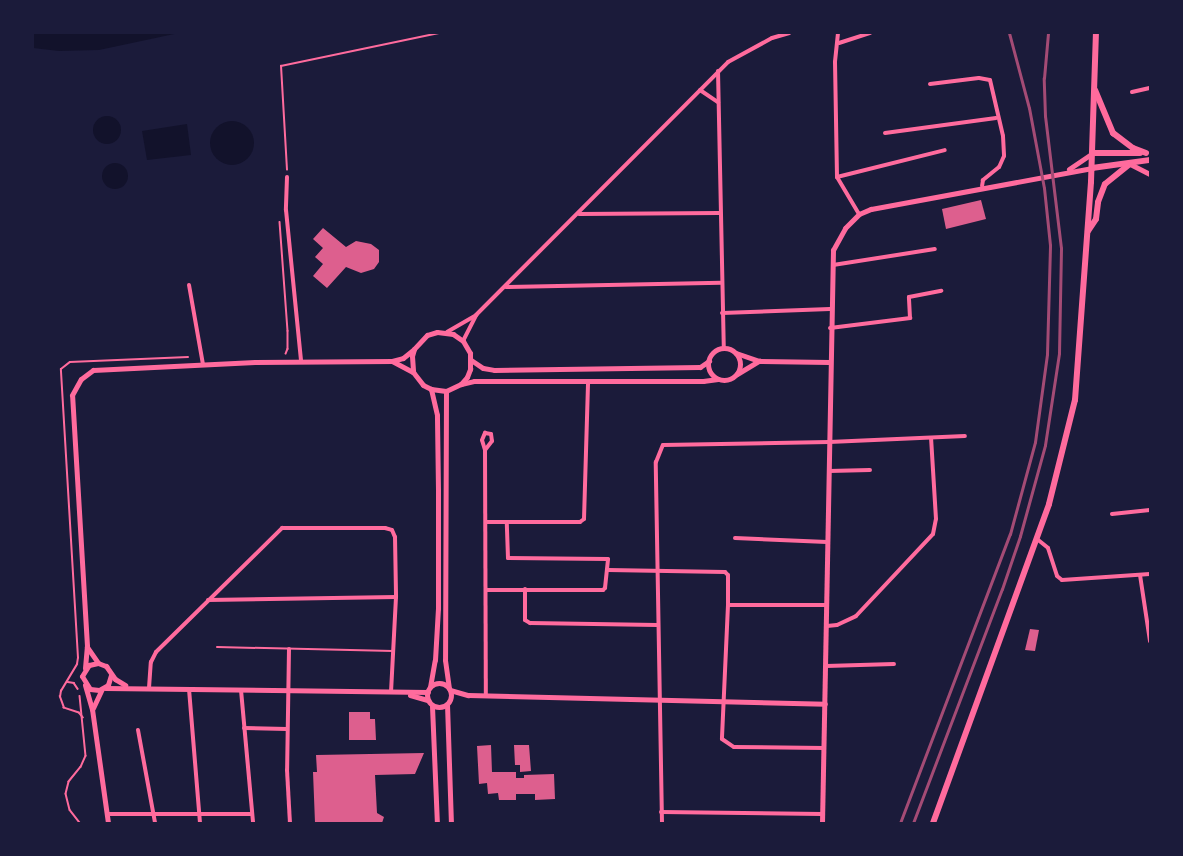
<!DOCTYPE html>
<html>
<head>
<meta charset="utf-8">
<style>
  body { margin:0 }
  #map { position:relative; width:1183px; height:856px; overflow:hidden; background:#1b1b3a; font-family:Lato,sans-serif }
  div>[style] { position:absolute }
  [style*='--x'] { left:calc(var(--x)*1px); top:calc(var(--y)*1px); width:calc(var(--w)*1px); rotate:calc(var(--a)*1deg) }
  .water>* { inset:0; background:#12122b }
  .round { border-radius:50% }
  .building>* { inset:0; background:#dd5f8e }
  .path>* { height:1.5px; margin:-0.75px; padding:0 0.75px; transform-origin:0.75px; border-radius:0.75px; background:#ff6b9d }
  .service>* { height:2px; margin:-1px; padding:0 1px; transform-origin:1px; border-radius:1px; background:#ff6b9d }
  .minor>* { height:4px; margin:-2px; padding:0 2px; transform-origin:2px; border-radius:2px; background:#ff6b9d }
  .tertiary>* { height:5px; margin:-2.5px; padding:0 2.5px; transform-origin:2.5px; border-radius:2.5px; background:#ff6b9d }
  .tertiary>.ring { margin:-2.5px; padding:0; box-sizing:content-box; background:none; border:5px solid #ff6b9d; border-radius:50% }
  .primary>* { height:6px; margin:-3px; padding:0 3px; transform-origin:3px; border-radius:3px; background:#ff6b9d }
  .rail>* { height:3px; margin:-1.5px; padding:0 1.5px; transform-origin:1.5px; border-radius:1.5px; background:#a44b75 }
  span { translate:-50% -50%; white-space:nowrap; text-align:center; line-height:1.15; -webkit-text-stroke:4.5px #1b1b3a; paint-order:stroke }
  .frame { position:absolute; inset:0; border:34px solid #1b1b3a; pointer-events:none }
</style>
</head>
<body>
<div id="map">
  <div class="water">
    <div style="clip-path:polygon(33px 33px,179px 33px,99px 50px,59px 51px,33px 48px)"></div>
    <div class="round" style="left:93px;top:116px;width:28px;height:28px"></div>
    <div class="round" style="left:210px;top:121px;width:44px;height:44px"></div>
    <div style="clip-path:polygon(187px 124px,191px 155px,147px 160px,142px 131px)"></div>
    <div class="round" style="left:102px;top:163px;width:26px;height:26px"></div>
  </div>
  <div class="building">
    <div style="clip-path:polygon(981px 200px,986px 219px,946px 229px,942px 209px)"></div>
    <div style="clip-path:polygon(323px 228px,346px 247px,356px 241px,371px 244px,379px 250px,379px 262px,374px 269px,361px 273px,346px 267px,327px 288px,313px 276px,323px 264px,315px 257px,323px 248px,313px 239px)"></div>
    <div style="clip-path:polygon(1030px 629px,1039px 630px,1035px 651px,1025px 650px)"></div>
    <div style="clip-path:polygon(349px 712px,370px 712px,370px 719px,375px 719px,376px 740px,349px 740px)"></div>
    <div style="clip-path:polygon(491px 745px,492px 772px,516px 772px,516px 778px,524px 778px,524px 775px,554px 774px,555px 799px,535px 800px,535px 794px,516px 794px,516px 800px,499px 800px,498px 793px,488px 794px,487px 783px,479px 784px,477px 746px)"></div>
    <div style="clip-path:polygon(514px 745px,529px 745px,531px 771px,520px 772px,520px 765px,515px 765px)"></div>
    <div style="clip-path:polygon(424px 753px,415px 774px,375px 775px,377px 813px,384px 817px,382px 823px,315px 823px,313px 772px,317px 772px,316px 755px)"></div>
  </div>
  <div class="path">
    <div style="--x:287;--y:170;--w:104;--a:-93.3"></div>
    <div style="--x:281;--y:66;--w:161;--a:-11.8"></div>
    <div style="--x:280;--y:222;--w:109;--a:85.8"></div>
    <div style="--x:288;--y:331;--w:18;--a:90"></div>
    <div style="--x:288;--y:349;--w:5;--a:112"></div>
    <div style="--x:68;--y:682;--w:6;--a:9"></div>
    <div style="--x:74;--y:683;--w:7;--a:56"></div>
    <div style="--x:80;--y:696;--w:60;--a:84.3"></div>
    <div style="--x:86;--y:756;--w:12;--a:114"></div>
    <div style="--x:81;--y:767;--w:19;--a:129"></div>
    <div style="--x:69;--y:782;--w:12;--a:104"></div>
    <div style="--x:66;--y:794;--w:16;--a:76"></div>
    <div style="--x:70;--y:810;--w:16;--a:52"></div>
    <div style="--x:83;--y:718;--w:6;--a:-129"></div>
    <div style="--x:79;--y:713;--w:16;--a:-162"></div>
    <div style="--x:64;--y:708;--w:12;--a:-110"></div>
    <div style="--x:60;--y:697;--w:6;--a:-81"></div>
    <div style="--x:61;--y:691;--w:31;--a:-59"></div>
    <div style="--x:77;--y:664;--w:6;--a:-81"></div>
    <div style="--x:78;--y:658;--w:289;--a:-93.4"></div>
    <div style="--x:61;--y:369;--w:11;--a:-38"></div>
    <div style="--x:70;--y:362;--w:118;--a:-2.4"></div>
  </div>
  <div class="service">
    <div style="--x:217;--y:647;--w:176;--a:1.3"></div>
  </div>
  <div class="minor">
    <div style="--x:838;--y:33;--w:29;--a:96"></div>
    <div style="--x:835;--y:62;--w:115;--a:89"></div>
    <div style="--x:837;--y:177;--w:43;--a:59.3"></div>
    <div style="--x:839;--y:43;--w:33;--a:-18"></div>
    <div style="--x:718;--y:71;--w:277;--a:88.8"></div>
    <div style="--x:930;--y:84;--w:49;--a:-7"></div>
    <div style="--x:979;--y:78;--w:11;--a:10"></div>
    <div style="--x:990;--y:80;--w:57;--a:76.9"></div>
    <div style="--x:1003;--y:136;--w:20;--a:87"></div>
    <div style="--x:1004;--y:156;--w:12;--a:114"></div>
    <div style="--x:999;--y:167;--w:21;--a:141"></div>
    <div style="--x:983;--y:180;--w:6;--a:99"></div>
    <div style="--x:700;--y:90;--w:22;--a:34"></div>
    <div style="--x:1132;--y:92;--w:18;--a:-13"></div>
    <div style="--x:885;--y:133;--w:112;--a:-7.7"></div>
    <div style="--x:287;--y:177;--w:33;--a:92"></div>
    <div style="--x:286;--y:210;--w:152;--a:84.3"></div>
    <div style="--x:837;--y:177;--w:111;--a:-14"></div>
    <div style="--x:579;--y:214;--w:140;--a:-0.4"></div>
    <div style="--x:833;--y:265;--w:103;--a:-8.9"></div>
    <div style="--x:189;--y:285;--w:80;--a:80"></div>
    <div style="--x:506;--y:287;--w:215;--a:-1.1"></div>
    <div style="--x:722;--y:313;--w:108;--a:-2.1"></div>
    <div style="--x:830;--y:328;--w:81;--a:-7.1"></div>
    <div style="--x:910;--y:318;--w:21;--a:-93"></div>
    <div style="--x:909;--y:297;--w:33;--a:-11"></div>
    <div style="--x:447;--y:332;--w:34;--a:-30"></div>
    <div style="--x:476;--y:315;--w:357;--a:-45.1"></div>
    <div style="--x:728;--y:62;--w:50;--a:-28.6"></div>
    <div style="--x:772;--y:38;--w:18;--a:-16"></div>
    <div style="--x:463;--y:341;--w:28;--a:-63"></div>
    <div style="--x:485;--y:433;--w:6;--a:9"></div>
    <div style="--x:491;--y:434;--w:7;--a:82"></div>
    <div style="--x:492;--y:441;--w:11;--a:128"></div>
    <div style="--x:485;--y:450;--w:10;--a:-107"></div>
    <div style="--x:482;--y:440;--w:8;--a:-67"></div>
    <div style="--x:485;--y:450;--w:245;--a:89.8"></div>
    <div style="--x:829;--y:471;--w:41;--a:-1.4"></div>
    <div style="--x:1112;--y:514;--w:38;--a:-6"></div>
    <div style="--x:486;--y:522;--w:94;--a:0"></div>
    <div style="--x:580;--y:522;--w:5;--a:-37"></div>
    <div style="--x:584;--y:519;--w:138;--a:-88.3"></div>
    <div style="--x:735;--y:538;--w:92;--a:2.5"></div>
    <div style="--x:1037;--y:539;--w:14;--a:39"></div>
    <div style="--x:1048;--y:548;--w:29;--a:72"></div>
    <div style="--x:1057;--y:576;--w:6;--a:39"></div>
    <div style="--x:1062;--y:580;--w:88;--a:-3.9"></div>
    <div style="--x:608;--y:570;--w:117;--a:1"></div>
    <div style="--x:725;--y:572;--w:4;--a:45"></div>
    <div style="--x:728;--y:575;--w:30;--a:90"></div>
    <div style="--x:728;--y:605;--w:99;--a:0"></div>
    <div style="--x:1140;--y:575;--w:67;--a:81.4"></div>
    <div style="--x:525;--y:589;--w:31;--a:90"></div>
    <div style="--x:525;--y:620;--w:6;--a:31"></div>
    <div style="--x:530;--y:623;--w:127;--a:0.9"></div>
    <div style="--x:487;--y:590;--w:116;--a:0"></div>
    <div style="--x:603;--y:590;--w:3;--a:-45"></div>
    <div style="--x:605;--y:588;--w:29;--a:-84"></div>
    <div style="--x:608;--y:559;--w:100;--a:-179.4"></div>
    <div style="--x:508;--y:558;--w:36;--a:-92"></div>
    <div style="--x:208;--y:600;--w:188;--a:-0.9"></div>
    <div style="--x:728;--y:605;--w:134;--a:92.6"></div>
    <div style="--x:722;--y:739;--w:14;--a:34"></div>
    <div style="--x:734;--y:747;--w:90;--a:0.6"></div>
    <div style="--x:827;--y:626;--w:10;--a:-6"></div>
    <div style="--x:837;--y:625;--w:21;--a:-25"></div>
    <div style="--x:856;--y:616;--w:112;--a:-46.8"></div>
    <div style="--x:933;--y:534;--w:15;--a:-79"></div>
    <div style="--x:936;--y:519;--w:81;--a:-93.5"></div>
    <div style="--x:289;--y:649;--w:121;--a:90.9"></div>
    <div style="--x:287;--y:770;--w:53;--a:86.8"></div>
    <div style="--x:826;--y:666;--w:68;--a:-1.7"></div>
    <div style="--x:149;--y:688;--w:26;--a:-86"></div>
    <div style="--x:151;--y:662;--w:11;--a:-63"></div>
    <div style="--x:156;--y:652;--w:177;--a:-44.5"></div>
    <div style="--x:282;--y:528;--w:103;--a:0"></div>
    <div style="--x:385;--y:528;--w:7;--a:16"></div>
    <div style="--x:392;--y:530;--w:8;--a:67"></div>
    <div style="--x:395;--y:537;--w:60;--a:89"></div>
    <div style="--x:396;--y:597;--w:95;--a:93"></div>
    <div style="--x:189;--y:689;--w:134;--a:85.3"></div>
    <div style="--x:241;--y:690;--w:134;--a:84.8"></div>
    <div style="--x:244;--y:728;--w:43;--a:1.3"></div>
    <div style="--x:138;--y:730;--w:95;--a:79.6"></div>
    <div style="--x:661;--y:812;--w:161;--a:0.7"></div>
    <div style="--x:107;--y:814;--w:145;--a:0"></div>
    <div style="--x:662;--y:823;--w:361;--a:-91"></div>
    <div style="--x:656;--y:462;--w:18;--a:-68"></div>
    <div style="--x:663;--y:445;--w:166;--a:-1"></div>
    <div style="--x:829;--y:442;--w:136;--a:-2.5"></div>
  </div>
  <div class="tertiary">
    <div style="--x:1130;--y:164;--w:22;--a:27"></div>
    <div style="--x:1069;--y:169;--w:29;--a:-34"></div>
    <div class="ring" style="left:708px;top:348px;width:27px;height:27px"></div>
    <div style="--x:736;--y:353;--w:24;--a:19"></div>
    <div style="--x:759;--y:361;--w:70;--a:0.8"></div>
    <div style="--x:471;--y:360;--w:14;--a:34"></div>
    <div style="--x:483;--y:368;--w:11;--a:10"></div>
    <div style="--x:494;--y:370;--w:206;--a:-0.8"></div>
    <div style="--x:700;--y:367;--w:11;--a:-34"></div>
    <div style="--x:392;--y:361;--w:24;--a:28"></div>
    <div style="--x:413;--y:372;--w:16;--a:52"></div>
    <div style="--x:423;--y:385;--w:9;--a:27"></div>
    <div style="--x:431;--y:389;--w:15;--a:8"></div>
    <div style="--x:446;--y:391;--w:17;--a:-25"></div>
    <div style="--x:461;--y:384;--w:9;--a:-49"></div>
    <div style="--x:467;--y:377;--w:9;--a:-69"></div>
    <div style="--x:470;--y:369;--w:16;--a:-90"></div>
    <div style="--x:470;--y:353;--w:14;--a:-120"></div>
    <div style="--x:463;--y:341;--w:12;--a:-145"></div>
    <div style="--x:453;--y:334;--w:16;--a:-173"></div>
    <div style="--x:437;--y:332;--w:10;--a:163"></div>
    <div style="--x:427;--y:335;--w:19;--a:133"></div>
    <div style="--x:414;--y:349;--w:7;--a:106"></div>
    <div style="--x:412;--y:356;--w:16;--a:86"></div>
    <div style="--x:737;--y:374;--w:26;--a:-31"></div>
    <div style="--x:461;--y:384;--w:13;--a:-13"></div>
    <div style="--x:474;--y:381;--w:229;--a:0"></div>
    <div style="--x:703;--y:381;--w:15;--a:-8"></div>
    <div style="--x:446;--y:391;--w:269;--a:90.2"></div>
    <div style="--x:445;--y:660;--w:28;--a:82"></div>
    <div style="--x:87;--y:647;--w:19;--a:55"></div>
    <div style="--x:85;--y:668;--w:22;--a:-85"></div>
    <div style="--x:87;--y:646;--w:251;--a:-93.4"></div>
    <div style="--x:72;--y:395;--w:18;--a:-61"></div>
    <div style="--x:81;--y:379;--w:15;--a:-37"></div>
    <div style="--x:93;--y:370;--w:162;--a:-2.8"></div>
    <div style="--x:255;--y:362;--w:137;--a:-0.4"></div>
    <div style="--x:392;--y:361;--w:11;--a:-15"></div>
    <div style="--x:403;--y:358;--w:14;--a:-39"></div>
    <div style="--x:111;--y:675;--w:10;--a:107"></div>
    <div style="--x:108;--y:685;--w:10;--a:151"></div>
    <div style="--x:99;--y:690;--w:9;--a:-174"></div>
    <div style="--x:90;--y:689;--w:15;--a:-122"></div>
    <div style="--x:82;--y:676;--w:13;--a:-58"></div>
    <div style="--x:89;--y:665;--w:9;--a:-13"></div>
    <div style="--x:98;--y:663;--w:9;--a:21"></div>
    <div style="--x:106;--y:666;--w:16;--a:55"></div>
    <div style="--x:115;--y:679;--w:12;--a:31"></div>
    <div class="ring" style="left:427px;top:683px;width:19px;height:19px"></div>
    <div style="--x:85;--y:685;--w:25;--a:74"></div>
    <div style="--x:92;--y:709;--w:115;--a:82"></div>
    <div style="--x:430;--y:687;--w:27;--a:-80"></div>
    <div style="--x:435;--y:660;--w:52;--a:-86.7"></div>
    <div style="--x:438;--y:608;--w:118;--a:-90"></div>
    <div style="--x:438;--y:490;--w:75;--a:-90.8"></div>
    <div style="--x:437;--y:415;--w:27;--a:-103"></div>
    <div style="--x:105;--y:688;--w:323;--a:0.7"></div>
    <div style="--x:450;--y:690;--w:19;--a:16"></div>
    <div style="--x:468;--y:695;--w:357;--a:1.4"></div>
    <div style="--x:410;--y:695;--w:19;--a:16"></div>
    <div style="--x:447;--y:704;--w:119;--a:88.1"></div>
    <div style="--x:432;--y:706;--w:117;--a:87.6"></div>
    <div style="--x:93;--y:708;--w:21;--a:-65"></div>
    <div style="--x:822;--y:823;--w:573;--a:-88.9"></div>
    <div style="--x:833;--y:250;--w:25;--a:-61"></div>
    <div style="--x:845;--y:228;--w:20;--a:-45"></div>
    <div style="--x:859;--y:214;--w:13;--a:-23"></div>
    <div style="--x:871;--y:209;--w:225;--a:-10.5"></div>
  </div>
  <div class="primary">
    <div style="--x:1095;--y:90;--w:47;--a:67.3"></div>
    <div style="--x:1113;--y:133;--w:25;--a:37"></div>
    <div style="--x:1133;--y:148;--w:14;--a:21"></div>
    <div style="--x:1093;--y:153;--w:47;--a:0"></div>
    <div style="--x:1092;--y:168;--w:59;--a:-7.9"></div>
    <div style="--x:1088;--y:231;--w:14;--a:-56"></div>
    <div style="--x:1096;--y:219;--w:17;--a:-83"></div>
    <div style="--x:1098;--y:202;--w:19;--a:-69"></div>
    <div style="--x:1105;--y:184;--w:32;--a:-39"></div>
    <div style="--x:933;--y:823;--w:339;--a:-70"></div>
    <div style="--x:1049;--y:504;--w:107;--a:-76"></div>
    <div style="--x:1075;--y:400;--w:219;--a:-85.8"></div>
    <div style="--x:1091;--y:182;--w:149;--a:-88.1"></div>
  </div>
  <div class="rail">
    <div style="--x:900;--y:823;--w:309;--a:-69.2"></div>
    <div style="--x:1010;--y:534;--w:95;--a:-74.8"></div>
    <div style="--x:1035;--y:442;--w:89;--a:-82.2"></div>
    <div style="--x:1047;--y:354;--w:109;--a:-88.4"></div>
    <div style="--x:1050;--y:245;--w:57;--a:-96"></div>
    <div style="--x:1044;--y:188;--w:81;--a:-100.6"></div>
    <div style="--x:1029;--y:108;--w:78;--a:-104.9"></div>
    <div style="--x:913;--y:823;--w:250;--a:-69.2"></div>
    <div style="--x:1002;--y:589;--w:56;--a:-71.2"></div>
    <div style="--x:1020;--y:536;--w:94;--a:-74.6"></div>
    <div style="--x:1045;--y:445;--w:93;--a:-81.3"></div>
    <div style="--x:1059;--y:353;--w:105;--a:-88.9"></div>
    <div style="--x:1061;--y:248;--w:133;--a:-96.9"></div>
    <div style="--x:1045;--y:116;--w:38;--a:-92"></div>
    <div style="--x:1044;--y:78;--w:45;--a:-84.9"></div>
  </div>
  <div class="frame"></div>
</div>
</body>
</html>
